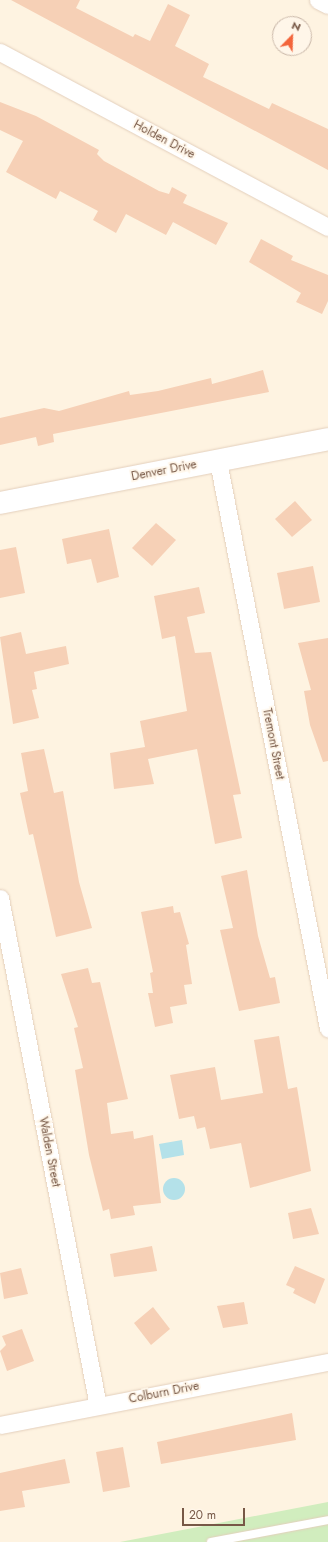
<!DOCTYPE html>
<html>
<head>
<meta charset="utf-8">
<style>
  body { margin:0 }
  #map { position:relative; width:328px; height:1542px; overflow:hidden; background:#fef3e1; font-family:Jost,sans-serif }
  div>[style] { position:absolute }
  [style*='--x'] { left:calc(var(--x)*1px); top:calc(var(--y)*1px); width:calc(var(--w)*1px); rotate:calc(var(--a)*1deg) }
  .green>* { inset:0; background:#d1edbe }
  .water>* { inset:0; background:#b4e1e9 }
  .round { border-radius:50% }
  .building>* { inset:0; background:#f6d0b6 }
  .roads { filter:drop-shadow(0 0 1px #e3cfbc) drop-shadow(0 0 1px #e3cfbc) }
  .lane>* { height:8px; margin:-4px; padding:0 4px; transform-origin:4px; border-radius:4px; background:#fff }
  .street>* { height:17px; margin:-8.5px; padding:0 8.5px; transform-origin:8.5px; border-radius:8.5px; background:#fff }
  .secondary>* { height:22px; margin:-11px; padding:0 11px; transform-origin:11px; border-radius:11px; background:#fff }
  span { translate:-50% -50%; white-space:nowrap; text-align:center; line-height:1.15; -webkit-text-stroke:3.5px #fff6e9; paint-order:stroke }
  .street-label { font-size:12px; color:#775846 }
  .north { position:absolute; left:272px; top:16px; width:40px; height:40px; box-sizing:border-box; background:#fff6e9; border:1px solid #c9b7a8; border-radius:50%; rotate:23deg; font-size:11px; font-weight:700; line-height:16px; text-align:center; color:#775846 }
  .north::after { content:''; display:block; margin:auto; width:14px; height:18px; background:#f3653b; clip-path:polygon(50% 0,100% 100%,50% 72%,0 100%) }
  .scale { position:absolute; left:182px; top:1508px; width:63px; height:18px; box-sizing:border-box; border:2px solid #775846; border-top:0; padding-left:5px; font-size:12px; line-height:14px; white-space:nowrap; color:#775846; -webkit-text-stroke:3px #fff6e9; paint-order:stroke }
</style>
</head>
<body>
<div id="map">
  <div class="green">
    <div style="clip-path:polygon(328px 1502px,328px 1542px,120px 1542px)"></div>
  </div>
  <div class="water">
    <div style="clip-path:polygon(182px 1140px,184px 1155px,162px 1159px,159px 1144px)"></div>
    <div class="round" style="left:163px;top:1178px;width:22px;height:22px"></div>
  </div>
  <div class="building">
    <div style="clip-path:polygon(11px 0,80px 0,76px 8px,133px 37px,135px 34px,150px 41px,168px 4px,190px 15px,175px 46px,209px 64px,203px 77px,269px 109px,272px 103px,328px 129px,328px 170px)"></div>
    <div style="clip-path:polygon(0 102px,36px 116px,99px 150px,97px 154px,104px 161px,159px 191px,169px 194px,172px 187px,187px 195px,183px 203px,228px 223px,216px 245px,173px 222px,166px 235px,126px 214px,116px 233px,93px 220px,98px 211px,60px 191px,56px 199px,6px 172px,23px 141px,0 130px)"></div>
    <div style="clip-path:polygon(261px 239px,293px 256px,291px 260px,328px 275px,328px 301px,322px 314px,296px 302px,301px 293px,249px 262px)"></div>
    <div style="clip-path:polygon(263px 370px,269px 392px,53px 434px,54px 442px,38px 446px,36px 437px,0 445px,0 418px,44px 408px,59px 411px,129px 391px,130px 395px,158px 391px,211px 378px,212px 384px)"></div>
    <div style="clip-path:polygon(295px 501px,312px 520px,292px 537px,275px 519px)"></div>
    <div style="clip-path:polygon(156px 523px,176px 540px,152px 566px,132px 548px)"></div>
    <div style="clip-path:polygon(109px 529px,119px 577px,97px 583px,91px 559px,67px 564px,62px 539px)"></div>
    <div style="clip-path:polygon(16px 547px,25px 593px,0 598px,0 550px)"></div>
    <div style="clip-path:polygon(313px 566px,320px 602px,284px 609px,277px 573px)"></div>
    <div style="clip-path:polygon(199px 587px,205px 613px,187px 617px,195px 653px,211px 652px,241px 794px,233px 795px,242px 838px,215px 844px,197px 749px,148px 759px,154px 784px,114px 789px,110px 753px,145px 747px,140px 721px,187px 711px,175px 636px,162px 639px,154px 596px)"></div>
    <div style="clip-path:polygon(21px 632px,26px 654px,66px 646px,69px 664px,34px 672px,37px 689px,32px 690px,39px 718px,13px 724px,0 637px)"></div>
    <div style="clip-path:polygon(328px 638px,328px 761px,323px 762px,310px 725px,304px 691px,311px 690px,298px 643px)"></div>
    <div style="clip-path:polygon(44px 749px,54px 793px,63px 791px,79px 882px,92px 928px,56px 937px,33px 834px,29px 835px,20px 793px,28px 791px,21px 753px)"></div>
    <div style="clip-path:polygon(247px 870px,258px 936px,270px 978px,275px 977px,280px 1003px,239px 1011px,220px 930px,233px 928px,221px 876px)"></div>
    <div style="clip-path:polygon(173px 906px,174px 913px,180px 912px,189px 944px,186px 945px,192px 984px,184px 985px,187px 1004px,170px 1007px,173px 1023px,155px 1027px,148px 993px,153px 993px,150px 973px,153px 972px,141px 912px)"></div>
    <div style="clip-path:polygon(88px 968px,92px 983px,100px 982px,128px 1099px,107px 1103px,111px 1134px,133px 1131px,134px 1139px,153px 1135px,161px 1203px,133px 1206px,135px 1215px,111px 1219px,109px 1209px,103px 1211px,89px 1155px,75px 1070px,83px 1068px,74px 1028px,78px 1027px,61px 974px)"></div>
    <div style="clip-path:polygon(279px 1036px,288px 1089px,297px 1087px,311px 1171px,250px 1188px,241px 1143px,210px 1149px,205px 1127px,197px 1129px,194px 1116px,179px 1119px,170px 1075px,215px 1067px,221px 1100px,263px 1093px,254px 1040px)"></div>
    <div style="clip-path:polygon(311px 1208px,319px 1234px,293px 1239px,288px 1213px)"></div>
    <div style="clip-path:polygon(152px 1246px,157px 1271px,114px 1277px,110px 1254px)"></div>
    <div style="clip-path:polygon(295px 1266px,325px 1279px,315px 1304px,293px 1293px,295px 1289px,286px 1285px)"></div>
    <div style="clip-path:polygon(21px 1268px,28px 1294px,4px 1299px,0 1273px)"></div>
    <div style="clip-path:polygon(244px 1302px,248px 1324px,223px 1328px,217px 1306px)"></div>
    <div style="clip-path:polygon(153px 1307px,170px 1329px,151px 1345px,134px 1323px)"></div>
    <div style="clip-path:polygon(22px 1329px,34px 1361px,7px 1371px,0 1351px,6px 1345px,2px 1336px)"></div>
    <div style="clip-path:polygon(292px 1413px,296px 1440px,161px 1464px,157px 1442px)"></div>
    <div style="clip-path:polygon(123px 1447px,130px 1487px,103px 1492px,96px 1452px)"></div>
    <div style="clip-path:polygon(65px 1459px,70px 1483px,22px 1491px,25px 1507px,0 1511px,0 1473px)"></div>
  </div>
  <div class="roads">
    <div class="lane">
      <div style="--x:211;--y:1542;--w:119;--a:-10.6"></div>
    </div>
    <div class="street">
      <div style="--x:318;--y:0;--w:11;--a:27"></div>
      <div style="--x:0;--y:52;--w:372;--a:28.1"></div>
      <div style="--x:218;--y:461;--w:578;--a:79.02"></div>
      <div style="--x:0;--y:898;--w:517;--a:79.08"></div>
      <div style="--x:0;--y:1425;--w:334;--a:-10.9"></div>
    </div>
    <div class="secondary">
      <div style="--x:0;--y:503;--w:334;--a:-11"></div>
    </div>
  </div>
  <div class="street-label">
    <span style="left:164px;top:140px;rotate:28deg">Holden Drive</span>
    <span style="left:164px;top:471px;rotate:-11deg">Denver Drive</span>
    <span style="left:273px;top:744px;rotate:79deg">Tremont Street</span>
    <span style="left:49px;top:1152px;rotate:79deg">Walden Street</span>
    <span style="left:164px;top:1393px;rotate:-11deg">Colburn Drive</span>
  </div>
  <div class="north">N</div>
  <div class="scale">20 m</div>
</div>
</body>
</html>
